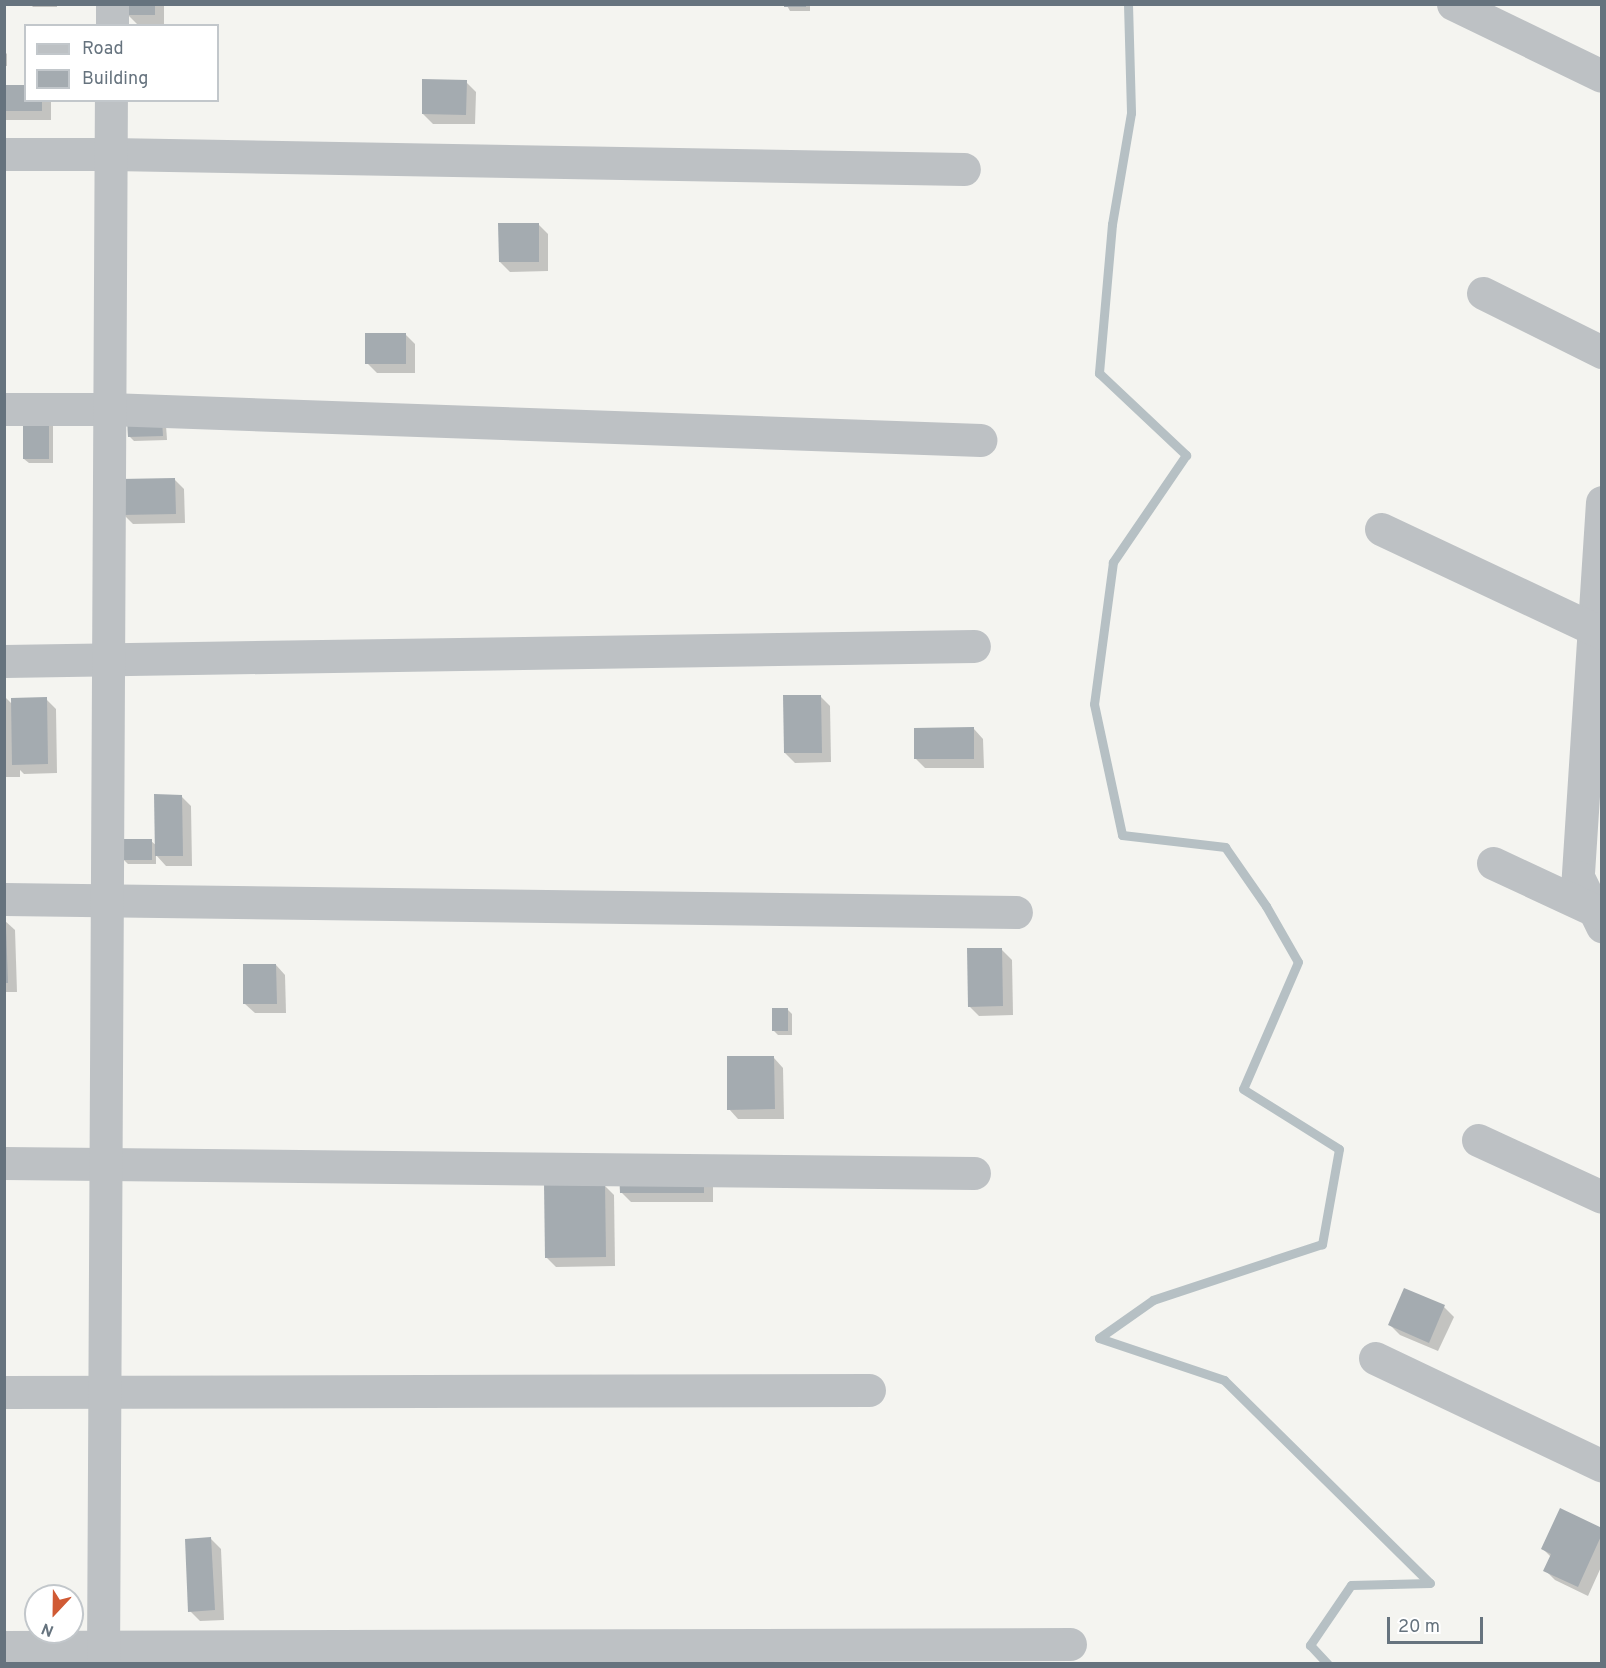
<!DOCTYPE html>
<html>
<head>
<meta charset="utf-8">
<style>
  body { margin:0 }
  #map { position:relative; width:1606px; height:1668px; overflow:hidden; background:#f4f4f0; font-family:Overpass,sans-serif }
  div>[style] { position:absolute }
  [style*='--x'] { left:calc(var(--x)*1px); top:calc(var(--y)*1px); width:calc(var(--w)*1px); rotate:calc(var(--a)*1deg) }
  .shadow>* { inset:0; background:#0003 }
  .stream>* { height:9px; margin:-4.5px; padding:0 4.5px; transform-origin:4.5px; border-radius:4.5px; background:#b6c0c4 }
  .building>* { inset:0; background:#a4abb0 }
  .minor>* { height:33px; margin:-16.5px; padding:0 16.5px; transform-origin:16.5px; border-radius:16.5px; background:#bdc1c4 }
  span { translate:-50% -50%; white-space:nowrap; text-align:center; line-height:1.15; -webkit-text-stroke:6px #fff; paint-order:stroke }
  .frame { position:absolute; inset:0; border:6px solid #66737e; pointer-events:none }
  .legend { position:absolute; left:24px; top:24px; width:195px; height:78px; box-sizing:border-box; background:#fff; border:2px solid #c2c7cb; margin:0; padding:8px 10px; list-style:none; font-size:18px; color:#66737e }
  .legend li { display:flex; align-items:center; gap:12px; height:30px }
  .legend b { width:30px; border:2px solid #c2c7cb }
  .north { position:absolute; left:24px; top:1584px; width:60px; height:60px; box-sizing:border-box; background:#fff; border:2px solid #c2c7cb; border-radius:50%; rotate:202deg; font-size:16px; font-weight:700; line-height:24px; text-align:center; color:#66737e }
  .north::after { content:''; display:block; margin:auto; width:21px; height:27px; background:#d05a34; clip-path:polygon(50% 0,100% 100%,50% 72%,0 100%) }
  .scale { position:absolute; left:1387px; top:1617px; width:96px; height:27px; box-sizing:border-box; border:3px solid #66737e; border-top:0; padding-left:8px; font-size:18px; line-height:21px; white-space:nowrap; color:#66737e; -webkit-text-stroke:4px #fff; paint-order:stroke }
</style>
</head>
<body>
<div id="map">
  <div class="shadow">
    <div style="clip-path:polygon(30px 4px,57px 4px,57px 7px,33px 7px)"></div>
    <div style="clip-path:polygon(127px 4px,164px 4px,164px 24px,137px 24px,127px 14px)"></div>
    <div style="clip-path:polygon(786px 4px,810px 4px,810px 11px,790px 11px)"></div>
    <div style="clip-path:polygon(4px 51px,7px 54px,7px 66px,4px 66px)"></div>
    <div style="clip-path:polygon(466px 82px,476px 92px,475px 124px,433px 124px,423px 114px)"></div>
    <div style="clip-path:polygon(4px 87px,26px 100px,51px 100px,51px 120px,4px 120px)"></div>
    <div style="clip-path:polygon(538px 224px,548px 234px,548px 271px,510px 272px,500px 262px)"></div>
    <div style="clip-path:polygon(405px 334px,415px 344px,415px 373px,377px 373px,367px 363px)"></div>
    <div style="clip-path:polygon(48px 421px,53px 426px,53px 463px,29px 463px,24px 459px)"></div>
    <div style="clip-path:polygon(166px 425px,167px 440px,134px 441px,129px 436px)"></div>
    <div style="clip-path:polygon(174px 479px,184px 489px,185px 523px,133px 524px,123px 514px)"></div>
    <div style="clip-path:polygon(4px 696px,12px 704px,46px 699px,56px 709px,57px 773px,24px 774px,20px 770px,20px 777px,4px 777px)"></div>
    <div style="clip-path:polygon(820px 696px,830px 706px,831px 762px,795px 763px,785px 753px)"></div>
    <div style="clip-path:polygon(974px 729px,983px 739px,984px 768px,925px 768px,915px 758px)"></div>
    <div style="clip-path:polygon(181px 796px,191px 806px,192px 866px,166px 866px,156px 855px,156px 864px,128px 864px,123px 859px,151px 841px,157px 846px)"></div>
    <div style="clip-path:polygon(4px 920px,15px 930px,17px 992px,4px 992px)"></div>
    <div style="clip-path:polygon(1002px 950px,1012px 960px,1013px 1015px,979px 1016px,969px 1006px)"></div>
    <div style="clip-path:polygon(276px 965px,285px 975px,286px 1013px,255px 1013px,245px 1004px)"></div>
    <div style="clip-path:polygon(787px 1009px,792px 1014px,792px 1035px,778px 1035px,774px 1031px)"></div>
    <div style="clip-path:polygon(774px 1058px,783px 1068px,784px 1119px,738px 1119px,729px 1109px)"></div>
    <div style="clip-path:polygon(713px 1182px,713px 1202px,631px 1202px,621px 1192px)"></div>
    <div style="clip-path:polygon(604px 1185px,614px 1195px,615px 1266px,556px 1267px,546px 1257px)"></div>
    <div style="clip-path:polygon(1444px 1307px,1454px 1317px,1438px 1351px,1400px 1335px,1390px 1325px)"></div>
    <div style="clip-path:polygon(1602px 1530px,1602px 1565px,1588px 1596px,1555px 1580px,1545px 1570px,1551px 1557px,1543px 1549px)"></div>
    <div style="clip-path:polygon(211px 1539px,221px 1549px,224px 1620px,200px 1621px,190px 1611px)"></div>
  </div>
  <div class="stream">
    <div style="--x:1128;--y:4;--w:109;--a:88.4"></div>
    <div style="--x:1131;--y:113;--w:113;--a:99.7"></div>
    <div style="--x:1112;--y:224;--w:150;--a:95"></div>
    <div style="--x:1099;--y:373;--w:120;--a:43.3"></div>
    <div style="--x:1186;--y:455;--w:130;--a:124.3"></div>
    <div style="--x:1113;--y:562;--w:143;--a:97.6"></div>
    <div style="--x:1094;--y:704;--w:134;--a:77.9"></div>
    <div style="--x:1122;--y:835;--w:104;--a:6.6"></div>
    <div style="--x:1225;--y:847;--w:72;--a:55.2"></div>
    <div style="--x:1266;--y:906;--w:64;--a:60.3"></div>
    <div style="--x:1298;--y:962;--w:138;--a:113.4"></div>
    <div style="--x:1243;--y:1089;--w:113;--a:32"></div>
    <div style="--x:1339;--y:1149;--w:97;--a:100.1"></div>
    <div style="--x:1322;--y:1244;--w:178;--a:161.7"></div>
    <div style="--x:1153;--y:1300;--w:66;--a:144.9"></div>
    <div style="--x:1099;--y:1338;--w:132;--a:18.6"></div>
    <div style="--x:1224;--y:1380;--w:289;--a:44.6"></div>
    <div style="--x:1430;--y:1583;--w:79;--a:178.5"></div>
    <div style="--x:1351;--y:1585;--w:73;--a:124.3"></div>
    <div style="--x:1310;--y:1645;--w:26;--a:47"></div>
  </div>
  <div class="building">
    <div style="clip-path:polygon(125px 4px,155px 4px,155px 15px,126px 15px)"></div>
    <div style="clip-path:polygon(784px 4px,806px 4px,806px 7px,784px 7px)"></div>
    <div style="clip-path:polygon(422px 79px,467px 80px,466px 115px,422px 114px)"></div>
    <div style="clip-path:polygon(4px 85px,26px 85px,26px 100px,42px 100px,42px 111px,4px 111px)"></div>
    <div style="clip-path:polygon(498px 223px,539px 223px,539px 262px,499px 262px)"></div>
    <div style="clip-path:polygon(365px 333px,406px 333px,406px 364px,365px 364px)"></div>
    <div style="clip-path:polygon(162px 419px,163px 436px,128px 437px,127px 420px)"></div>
    <div style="clip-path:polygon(23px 420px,49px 420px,49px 459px,23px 459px)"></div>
    <div style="clip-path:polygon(175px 478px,176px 514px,121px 515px,120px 479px)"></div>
    <div style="clip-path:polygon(783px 695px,821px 695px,822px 753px,784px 753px)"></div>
    <div style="clip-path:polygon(47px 697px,48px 764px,12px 765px,11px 698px)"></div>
    <div style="clip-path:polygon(974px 727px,974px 759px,914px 759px,914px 728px)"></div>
    <div style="clip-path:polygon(154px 794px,182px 795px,183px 856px,155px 856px)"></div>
    <div style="clip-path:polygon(122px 839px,152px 839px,152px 860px,122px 860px)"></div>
    <div style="clip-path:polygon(4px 927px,6px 927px,8px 983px,4px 983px)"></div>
    <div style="clip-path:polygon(967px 948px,1002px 948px,1003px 1006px,968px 1007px)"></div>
    <div style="clip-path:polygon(243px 964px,276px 964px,277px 1004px,243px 1004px)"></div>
    <div style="clip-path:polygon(772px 1008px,788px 1008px,788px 1031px,772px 1031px)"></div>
    <div style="clip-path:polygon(727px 1056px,774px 1056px,775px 1109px,727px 1110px)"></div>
    <div style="clip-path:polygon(619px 1171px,704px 1171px,704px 1193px,620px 1193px)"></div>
    <div style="clip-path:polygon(544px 1183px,605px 1183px,606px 1257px,545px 1258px)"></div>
    <div style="clip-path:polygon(1404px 1288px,1445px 1305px,1429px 1343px,1388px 1325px)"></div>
    <div style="clip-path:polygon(1560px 1508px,1602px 1528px,1602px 1534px,1578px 1587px,1543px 1571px,1551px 1554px,1541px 1549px)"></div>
    <div style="clip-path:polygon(211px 1537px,215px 1610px,188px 1612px,185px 1539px)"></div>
  </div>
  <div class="minor">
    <div style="--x:1453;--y:4;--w:165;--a:25.8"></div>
    <div style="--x:112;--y:26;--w:22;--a:-90"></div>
    <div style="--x:4;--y:154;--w:107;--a:0"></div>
    <div style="--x:111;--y:154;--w:853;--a:1.01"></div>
    <div style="--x:1483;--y:293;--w:133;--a:26.4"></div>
    <div style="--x:4;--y:409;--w:105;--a:0"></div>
    <div style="--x:109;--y:409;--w:872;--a:2.04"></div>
    <div style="--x:1602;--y:502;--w:376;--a:93.7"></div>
    <div style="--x:1578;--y:877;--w:55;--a:63.9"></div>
    <div style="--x:1381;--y:529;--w:244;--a:25.2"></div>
    <div style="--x:4;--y:661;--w:970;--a:-0.89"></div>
    <div style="--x:1493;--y:863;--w:118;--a:25"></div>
    <div style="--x:4;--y:899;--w:1012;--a:0.74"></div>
    <div style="--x:1478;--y:1140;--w:136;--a:24.7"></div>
    <div style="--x:4;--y:1163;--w:970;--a:0.59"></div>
    <div style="--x:1375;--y:1358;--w:251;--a:25.4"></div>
    <div style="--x:4;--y:1392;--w:865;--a:-0.13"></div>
    <div style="--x:4;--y:1647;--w:1066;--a:-0.16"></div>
    <div style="--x:103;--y:1664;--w:1564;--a:-89.71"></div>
  </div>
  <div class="frame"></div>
  <ul class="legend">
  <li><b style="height:8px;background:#bdc1c4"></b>Road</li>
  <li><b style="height:16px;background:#a4abb0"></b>Building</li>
  </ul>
  <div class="north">N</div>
  <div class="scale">20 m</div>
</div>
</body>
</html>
